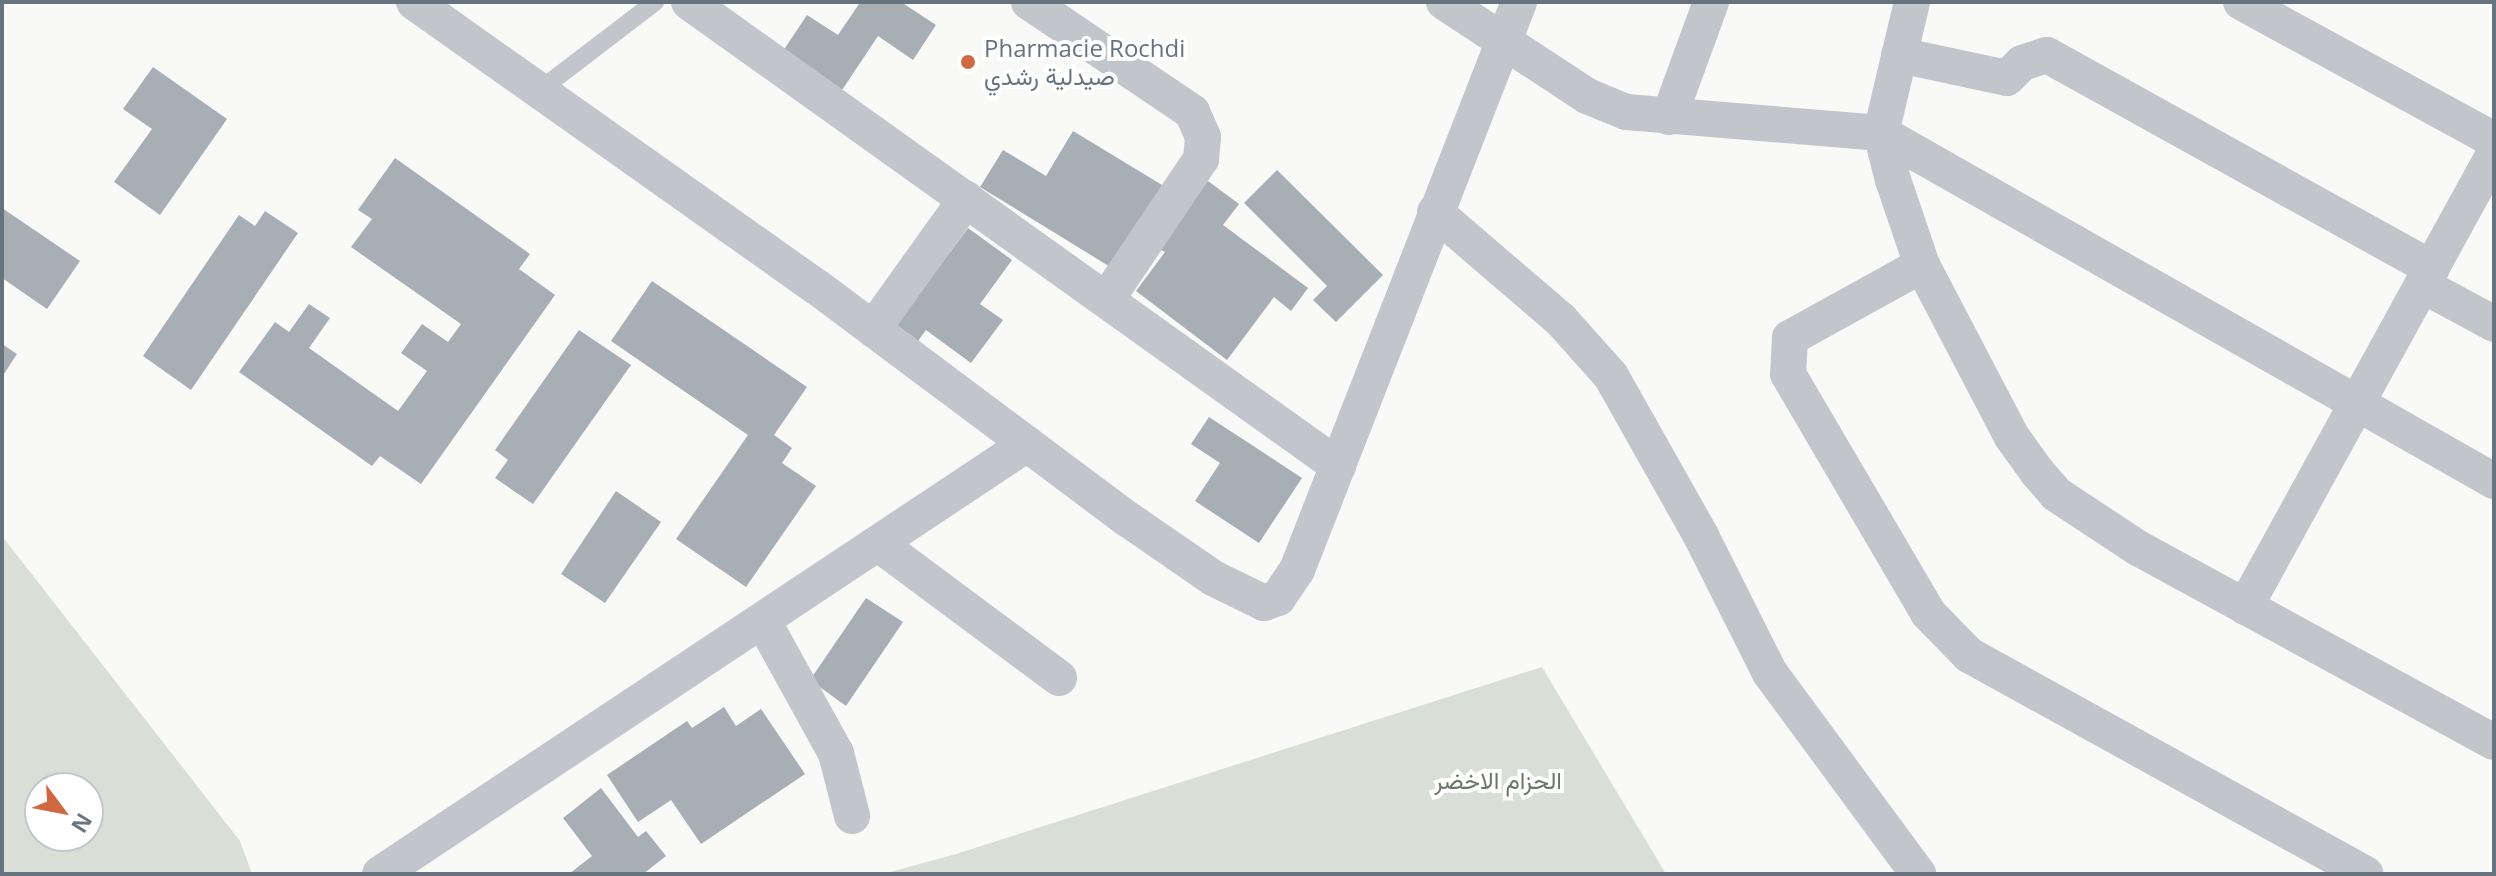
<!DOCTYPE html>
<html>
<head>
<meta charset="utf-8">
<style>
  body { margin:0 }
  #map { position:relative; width:2496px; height:876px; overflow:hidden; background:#f9f9f8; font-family:"Open Sans",Vazirmatn,sans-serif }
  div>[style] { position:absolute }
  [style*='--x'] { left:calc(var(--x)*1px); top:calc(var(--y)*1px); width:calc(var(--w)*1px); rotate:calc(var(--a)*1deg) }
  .green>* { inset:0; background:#d9ded7 }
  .building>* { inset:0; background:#a7aeb4 }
  .service>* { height:18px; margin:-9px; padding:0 9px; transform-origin:9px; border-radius:9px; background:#c2c5c9 }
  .minor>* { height:36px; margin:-18px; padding:0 18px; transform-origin:18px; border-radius:18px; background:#c2c5c9 }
  .dots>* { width:22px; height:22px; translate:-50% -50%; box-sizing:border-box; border:4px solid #fff; border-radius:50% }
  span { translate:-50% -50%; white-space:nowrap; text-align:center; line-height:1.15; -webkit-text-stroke:8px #fff; paint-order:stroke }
  .poi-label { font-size:24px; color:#67747f }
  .left { translate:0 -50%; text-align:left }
  .park-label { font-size:24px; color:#687866 }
  .frame { position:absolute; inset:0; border:4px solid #67747f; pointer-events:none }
  .north { position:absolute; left:24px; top:772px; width:80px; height:80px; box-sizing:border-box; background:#fff; border:2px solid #c2c7cc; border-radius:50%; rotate:122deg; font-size:22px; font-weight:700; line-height:32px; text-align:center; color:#67747f }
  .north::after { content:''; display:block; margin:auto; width:28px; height:36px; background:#d06942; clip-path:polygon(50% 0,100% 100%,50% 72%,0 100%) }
</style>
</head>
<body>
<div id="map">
  <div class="green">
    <div style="clip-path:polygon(evenodd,2px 536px,240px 841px,252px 874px,2px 874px,2px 536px,40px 788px,88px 788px,88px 836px,40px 836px,40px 788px)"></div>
    <div style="clip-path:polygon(1542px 667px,1666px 874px,883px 874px,956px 854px)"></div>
  </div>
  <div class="building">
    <div style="clip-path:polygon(855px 2px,901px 2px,936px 25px,913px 60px,878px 36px,842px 90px,783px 51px,807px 15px,838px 35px,859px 4px)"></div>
    <div style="clip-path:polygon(153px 67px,227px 119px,160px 215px,114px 182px,152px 129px,123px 109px)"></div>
    <div style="clip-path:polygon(1073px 131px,1162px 185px,1112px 268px,980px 187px,1003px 150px,1046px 176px)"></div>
    <div style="clip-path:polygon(395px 158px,530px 254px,519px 269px,555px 295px,421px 484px,380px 456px,372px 466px,239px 372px,275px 322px,289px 332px,309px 304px,330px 318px,309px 348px,398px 411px,427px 371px,401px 353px,422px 324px,448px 342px,461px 324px,351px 247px,372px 219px,358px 210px)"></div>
    <div style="clip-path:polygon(1277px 170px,1383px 275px,1336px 322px,1313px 300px,1327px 286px,1244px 203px)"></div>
    <div style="clip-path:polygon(1208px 181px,1239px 204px,1223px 225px,1308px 288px,1291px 311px,1274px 297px,1227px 360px,1136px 291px,1165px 252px,1158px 248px)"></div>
    <div style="clip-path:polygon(2px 208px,80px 261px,47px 309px,2px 278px)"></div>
    <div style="clip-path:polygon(265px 211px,298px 233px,191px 390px,143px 356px,239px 215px,255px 226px)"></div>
    <div style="clip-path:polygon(968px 228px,1012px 260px,980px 304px,1003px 320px,971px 363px,926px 330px,918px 341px,896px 325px)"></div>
    <div style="clip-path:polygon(652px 281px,807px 387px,774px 435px,792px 448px,782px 463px,816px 486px,746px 587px,676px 539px,748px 435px,611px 341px)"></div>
    <div style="clip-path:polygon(579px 330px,631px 365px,533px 504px,495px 478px,508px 460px,495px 450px)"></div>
    <div style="clip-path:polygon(2px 344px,17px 354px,2px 377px)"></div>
    <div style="clip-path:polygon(1209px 417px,1302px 478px,1259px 543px,1195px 501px,1220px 463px,1191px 444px)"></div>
    <div style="clip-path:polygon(616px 491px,661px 522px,605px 603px,561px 574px)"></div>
    <div style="clip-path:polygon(866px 598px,903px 622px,846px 706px,810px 680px)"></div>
    <div style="clip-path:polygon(724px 707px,736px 726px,761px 709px,805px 774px,701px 844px,671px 800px,638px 822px,607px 775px,687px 721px,692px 728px)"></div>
    <div style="clip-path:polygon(601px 788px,638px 837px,646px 831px,666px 856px,643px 874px,569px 874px,592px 856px,563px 818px)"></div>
  </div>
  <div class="service">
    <div style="--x:540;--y:90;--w:145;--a:-37.4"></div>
  </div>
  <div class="minor">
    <div style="--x:414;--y:2;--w:494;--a:35.3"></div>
    <div style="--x:817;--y:287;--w:389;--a:36.8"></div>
    <div style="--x:1129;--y:520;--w:102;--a:34.6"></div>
    <div style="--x:1213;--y:578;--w:57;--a:26.1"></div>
    <div style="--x:1264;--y:603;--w:15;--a:-20"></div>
    <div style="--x:1278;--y:598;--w:34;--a:-56"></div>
    <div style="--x:1297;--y:570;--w:610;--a:-68.65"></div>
    <div style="--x:689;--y:2;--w:798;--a:35.56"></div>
    <div style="--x:1029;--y:2;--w:197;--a:34"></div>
    <div style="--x:1192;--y:112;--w:27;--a:66"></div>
    <div style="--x:1203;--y:137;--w:22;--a:95"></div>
    <div style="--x:1201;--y:159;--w:169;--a:123.9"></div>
    <div style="--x:1444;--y:2;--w:171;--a:33.3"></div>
    <div style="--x:1587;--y:96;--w:42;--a:22.3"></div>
    <div style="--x:1626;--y:112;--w:256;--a:4.7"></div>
    <div style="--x:1881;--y:133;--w:705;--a:29.58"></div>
    <div style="--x:1912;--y:2;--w:135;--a:103.3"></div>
    <div style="--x:1881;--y:133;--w:49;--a:75.7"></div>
    <div style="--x:1893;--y:180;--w:90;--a:71.2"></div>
    <div style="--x:1922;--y:265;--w:194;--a:62.4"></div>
    <div style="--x:2012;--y:437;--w:44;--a:54.2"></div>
    <div style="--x:2038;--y:473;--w:28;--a:49"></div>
    <div style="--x:2056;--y:494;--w:98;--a:33.4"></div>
    <div style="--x:2138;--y:548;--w:405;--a:28.6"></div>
    <div style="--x:2241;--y:2;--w:288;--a:28.6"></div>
    <div style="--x:1899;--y:55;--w:110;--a:12"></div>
    <div style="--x:2007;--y:78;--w:21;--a:-45"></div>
    <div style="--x:2022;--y:63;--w:26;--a:-18"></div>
    <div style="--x:2047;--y:55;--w:440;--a:29"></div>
    <div style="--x:1669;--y:117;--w:122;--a:-69.9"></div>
    <div style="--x:1435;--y:212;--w:166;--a:40.6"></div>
    <div style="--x:1561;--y:320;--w:75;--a:48.2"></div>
    <div style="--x:1611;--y:376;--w:184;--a:60.6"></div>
    <div style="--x:1701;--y:536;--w:153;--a:63.3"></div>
    <div style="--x:1770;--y:673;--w:250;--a:53.6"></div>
    <div style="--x:1922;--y:265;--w:151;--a:151.1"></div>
    <div style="--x:1790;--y:338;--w:36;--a:93"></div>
    <div style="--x:1788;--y:374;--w:277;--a:59.6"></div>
    <div style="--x:1928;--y:613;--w:59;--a:45.7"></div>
    <div style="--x:1969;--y:655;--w:453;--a:28.9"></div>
    <div style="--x:2422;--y:285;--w:82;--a:28.4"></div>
    <div style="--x:873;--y:329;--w:160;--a:-54.4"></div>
    <div style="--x:880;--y:545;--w:223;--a:36.6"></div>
    <div style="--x:2245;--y:607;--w:517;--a:-61.2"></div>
    <div style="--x:763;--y:621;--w:151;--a:61.1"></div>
    <div style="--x:836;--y:753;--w:65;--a:75.7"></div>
    <div style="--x:380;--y:874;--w:777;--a:-33.61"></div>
  </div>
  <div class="dots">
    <div style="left:968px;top:62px;background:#d06942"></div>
  </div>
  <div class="poi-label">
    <span class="left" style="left:984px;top:62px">Pharmacie Rochdi<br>صيدلية رشدي</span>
  </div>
  <div class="park-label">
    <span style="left:1498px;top:780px">الحزام الاخضر</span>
  </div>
  <div class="frame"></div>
  <div class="north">N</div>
</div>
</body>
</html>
